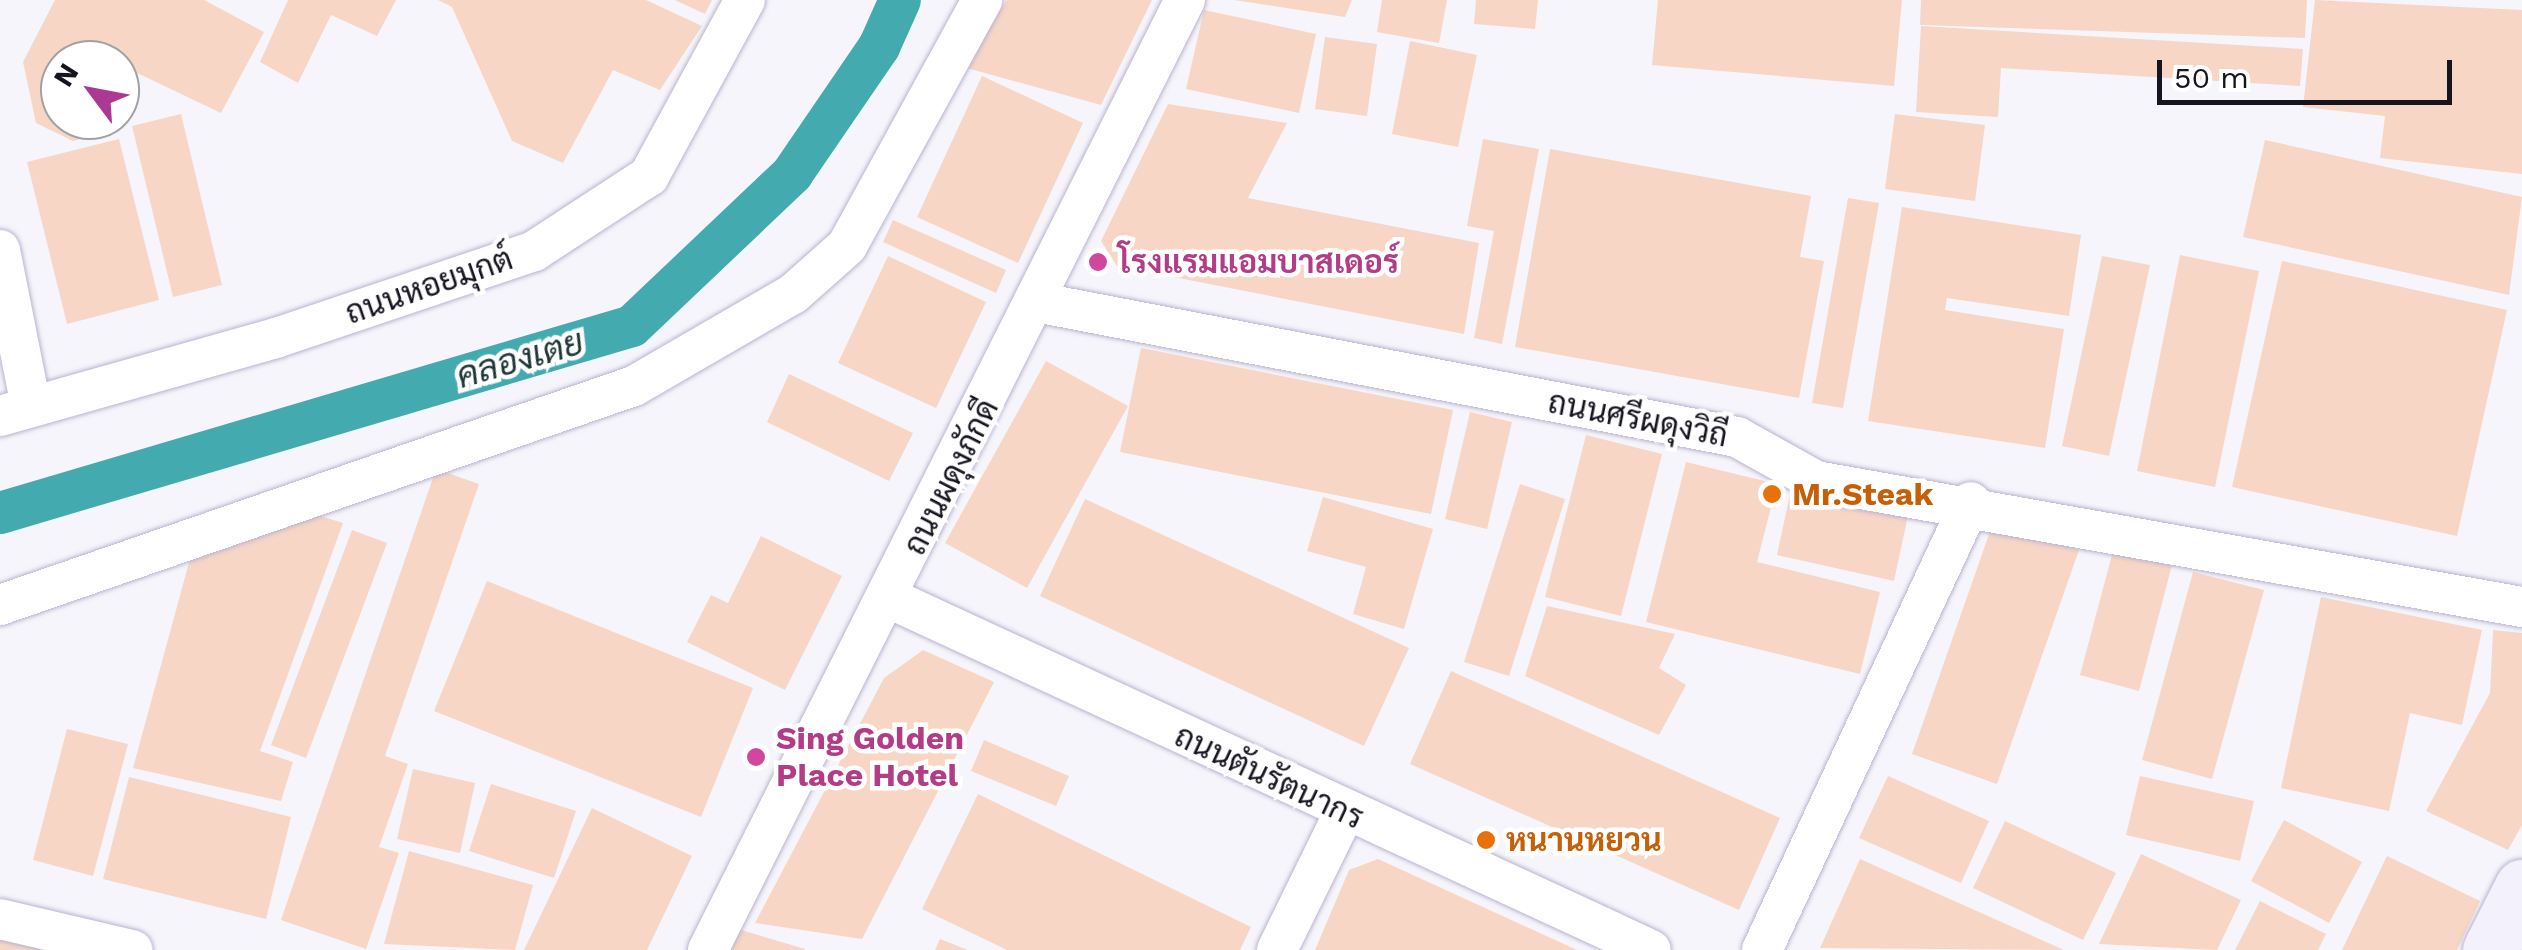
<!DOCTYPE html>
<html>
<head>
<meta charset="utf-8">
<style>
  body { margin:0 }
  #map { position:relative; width:2522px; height:950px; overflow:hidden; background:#f6f5fb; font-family:"Work Sans",Sarabun,sans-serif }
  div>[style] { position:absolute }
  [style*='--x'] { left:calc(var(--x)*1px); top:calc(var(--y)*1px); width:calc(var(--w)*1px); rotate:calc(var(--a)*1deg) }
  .canal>* { height:42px; margin:-21px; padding:0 21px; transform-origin:21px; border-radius:21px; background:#43abaf }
  .building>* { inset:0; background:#f7d6c5 }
  .roads { filter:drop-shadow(0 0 2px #bab3d1) drop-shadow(0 0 2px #bab3d1) }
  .minor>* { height:40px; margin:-20px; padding:0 20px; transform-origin:20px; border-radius:20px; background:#fff }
  .secondary>* { height:55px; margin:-27.5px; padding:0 27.5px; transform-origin:27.5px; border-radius:27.5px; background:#f2f1fc }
  .dots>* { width:28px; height:28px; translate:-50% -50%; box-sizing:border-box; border:5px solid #fff; border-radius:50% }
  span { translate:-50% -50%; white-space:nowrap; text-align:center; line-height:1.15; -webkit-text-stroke:9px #fff; paint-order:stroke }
  .hotel-label { font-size:32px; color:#b23c85; font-weight:700 }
  .left { translate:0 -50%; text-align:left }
  .street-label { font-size:32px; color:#16141f }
  .food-label { font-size:32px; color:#c56008; font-weight:700 }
  .water-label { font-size:35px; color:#1f3737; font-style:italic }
  .north { position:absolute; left:40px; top:40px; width:100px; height:100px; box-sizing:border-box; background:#fff; border:2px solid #a2a1a5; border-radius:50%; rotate:302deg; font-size:28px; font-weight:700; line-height:40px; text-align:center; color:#16141f }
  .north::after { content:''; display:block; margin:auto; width:35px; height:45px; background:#ab3994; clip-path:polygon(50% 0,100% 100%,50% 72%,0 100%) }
  .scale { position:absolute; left:2157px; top:60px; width:295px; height:45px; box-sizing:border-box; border:5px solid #16141f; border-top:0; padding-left:12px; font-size:30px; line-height:35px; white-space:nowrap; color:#16141f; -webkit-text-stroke:8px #fff; paint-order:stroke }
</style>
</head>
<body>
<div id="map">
  <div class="canal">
    <div style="--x:0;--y:513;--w:659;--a:-16.48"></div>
    <div style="--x:632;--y:326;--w:221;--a:-43.5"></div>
    <div style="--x:792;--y:174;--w:154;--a:-55.6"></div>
    <div style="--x:879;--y:47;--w:51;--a:-65.9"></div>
  </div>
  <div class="building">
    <div style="clip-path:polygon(55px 0,204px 0,264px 32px,221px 113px,135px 72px,120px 105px,120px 60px,60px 60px,60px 120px,113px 120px,108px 132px,73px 141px,36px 123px,23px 62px)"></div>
    <div style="clip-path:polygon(288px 0,396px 0,377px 36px,331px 15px,298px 83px,260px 62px)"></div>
    <div style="clip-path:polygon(438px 0,646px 0,702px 26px,660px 90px,613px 70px,563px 163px,512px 141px,452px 7px)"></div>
    <div style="clip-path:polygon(675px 0,712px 0,705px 14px)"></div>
    <div style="clip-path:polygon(1007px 0,1152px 0,1101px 105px,963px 67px)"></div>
    <div style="clip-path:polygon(1234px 0,1352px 0,1345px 17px)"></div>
    <div style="clip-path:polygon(1382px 0,1447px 0,1439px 43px,1377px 32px)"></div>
    <div style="clip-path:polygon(1476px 0,1538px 0,1535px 29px,1474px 24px)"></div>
    <div style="clip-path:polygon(1658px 0,1902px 0,1894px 86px,1652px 65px)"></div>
    <div style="clip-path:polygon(1921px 0,2307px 0,2305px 38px,1920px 25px)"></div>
    <div style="clip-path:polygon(2315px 0,2522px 10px,2522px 174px,2380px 158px,2385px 116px,2303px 107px)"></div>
    <div style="clip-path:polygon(1204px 10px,1316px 34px,1299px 113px,1186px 89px)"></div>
    <div style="clip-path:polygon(1921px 26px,2303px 49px,2300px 86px,2001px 68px,1998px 117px,1916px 112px)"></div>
    <div style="clip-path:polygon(1325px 37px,1377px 44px,1367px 116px,1315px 109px)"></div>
    <div style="clip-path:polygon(1410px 41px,1477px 55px,1458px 147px,1392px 134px)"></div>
    <div style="clip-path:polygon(982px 76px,1083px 123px,1018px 263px,917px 217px)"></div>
    <div style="clip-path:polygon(1168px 104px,1287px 123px,1248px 198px,1479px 243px,1464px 334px,1117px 266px,1101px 241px)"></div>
    <div style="clip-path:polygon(181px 114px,222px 285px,173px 297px,132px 126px)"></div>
    <div style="clip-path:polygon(1895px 114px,1985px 125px,1975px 201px,1885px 189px)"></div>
    <div style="clip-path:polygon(119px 139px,159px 300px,67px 324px,27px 162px)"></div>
    <div style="clip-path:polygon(1483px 139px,1539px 149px,1502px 344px,1474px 338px,1494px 231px,1467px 226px)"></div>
    <div style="clip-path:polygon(2265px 140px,2522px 197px,2509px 295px,2243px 237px)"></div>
    <div style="clip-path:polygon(1550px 149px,1811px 196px,1800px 257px,1824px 261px,1799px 398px,1515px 347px)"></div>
    <div style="clip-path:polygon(1848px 198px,1879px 203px,1843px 408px,1812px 403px)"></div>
    <div style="clip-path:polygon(1902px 207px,2081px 235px,2069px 316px,1947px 298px,1945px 310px,2064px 329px,2045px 448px,1868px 421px)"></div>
    <div style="clip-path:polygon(893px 220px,1006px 270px,996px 293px,883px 242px)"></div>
    <div style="clip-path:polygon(2180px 255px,2259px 271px,2215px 487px,2137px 471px)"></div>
    <div style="clip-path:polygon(888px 256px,986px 302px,936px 408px,838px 363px)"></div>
    <div style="clip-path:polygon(2102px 256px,2150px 265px,2109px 456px,2062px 446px)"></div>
    <div style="clip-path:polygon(2282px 261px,2507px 310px,2457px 536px,2232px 487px)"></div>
    <div style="clip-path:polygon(1141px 348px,1453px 410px,1431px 514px,1120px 452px)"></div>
    <div style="clip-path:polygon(1046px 361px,1128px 406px,1027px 588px,945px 543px)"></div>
    <div style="clip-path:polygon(789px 374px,913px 433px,889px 481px,767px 422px)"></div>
    <div style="clip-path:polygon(1470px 412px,1512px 422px,1487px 529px,1445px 519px)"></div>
    <div style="clip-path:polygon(1586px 435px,1662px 454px,1621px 616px,1545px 597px)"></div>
    <div style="clip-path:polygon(1686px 462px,1777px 484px,1757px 562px,1880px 592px,1860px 674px,1646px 622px)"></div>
    <div style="clip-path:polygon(436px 469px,479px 484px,385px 756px,408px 764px,379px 847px,399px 853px,366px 949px,281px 920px)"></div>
    <div style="clip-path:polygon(1520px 484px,1565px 499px,1509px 676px,1464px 662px)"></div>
    <div style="clip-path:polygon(1792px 485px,1909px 511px,1894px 581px,1777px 555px)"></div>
    <div style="clip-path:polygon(1323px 497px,1433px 529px,1404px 629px,1353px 614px,1366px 567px,1307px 551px)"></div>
    <div style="clip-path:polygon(1085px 499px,1409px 648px,1364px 746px,1040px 596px)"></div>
    <div style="clip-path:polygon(305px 511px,343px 523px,260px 751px,293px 762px,281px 801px,133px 768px,191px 555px)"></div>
    <div style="clip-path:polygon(1994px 520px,2079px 550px,1997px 784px,1912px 754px)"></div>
    <div style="clip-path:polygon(352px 530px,387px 543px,306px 758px,271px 745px)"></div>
    <div style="clip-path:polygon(761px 536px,842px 576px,785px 690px,687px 642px,711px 595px,728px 603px)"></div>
    <div style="clip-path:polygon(2113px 551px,2172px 565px,2139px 691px,2080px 675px)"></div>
    <div style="clip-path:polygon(2193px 572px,2264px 590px,2212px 779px,2142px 760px)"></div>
    <div style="clip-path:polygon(487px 581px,753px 688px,701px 817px,434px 711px)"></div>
    <div style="clip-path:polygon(2321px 597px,2482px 630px,2462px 725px,2410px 713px,2389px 811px,2281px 788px)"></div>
    <div style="clip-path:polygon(1547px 606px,1675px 634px,1659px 668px,1686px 685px,1659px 735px,1525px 676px)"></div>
    <div style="clip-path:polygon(2493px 630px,2522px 633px,2522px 825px,2508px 850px,2426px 811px,2490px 693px)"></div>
    <div style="clip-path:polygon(923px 650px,994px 682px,862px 939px,755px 923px,884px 678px)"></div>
    <div style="clip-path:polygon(1451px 671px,1780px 818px,1739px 910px,1410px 764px)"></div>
    <div style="clip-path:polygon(67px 729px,128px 744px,93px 876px,33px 860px)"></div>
    <div style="clip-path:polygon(984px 740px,1069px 776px,1056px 806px,971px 771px)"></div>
    <div style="clip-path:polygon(413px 769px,475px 783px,460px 853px,397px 839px)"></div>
    <div style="clip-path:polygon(1888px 776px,1989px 821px,1961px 883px,1859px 838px)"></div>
    <div style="clip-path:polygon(2140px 776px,2254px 801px,2240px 861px,2126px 835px)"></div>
    <div style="clip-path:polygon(129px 777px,291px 817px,266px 919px,103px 879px)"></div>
    <div style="clip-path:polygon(491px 784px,576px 811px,554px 878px,469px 851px)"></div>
    <div style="clip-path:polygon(978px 794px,1251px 927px,1240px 950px,1007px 950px,922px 909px)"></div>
    <div style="clip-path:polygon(592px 808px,692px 856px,647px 950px,524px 950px)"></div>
    <div style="clip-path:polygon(2284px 820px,2362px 862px,2329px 923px,2251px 881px)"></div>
    <div style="clip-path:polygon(2005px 821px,2116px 873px,2083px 940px,1973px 888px)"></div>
    <div style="clip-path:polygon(409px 851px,533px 885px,515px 950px,384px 944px)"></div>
    <div style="clip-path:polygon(2141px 854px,2241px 900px,2217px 950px,2099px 944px)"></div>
    <div style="clip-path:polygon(2387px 856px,2480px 901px,2457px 950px,2342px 950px)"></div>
    <div style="clip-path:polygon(1378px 859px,1577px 950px,1315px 950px,1349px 870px)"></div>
    <div style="clip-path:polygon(1860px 859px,2064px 950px,1820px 948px)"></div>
    <div style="clip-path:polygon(2260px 901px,2326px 934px,2318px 950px,2235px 950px)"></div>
    <div style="clip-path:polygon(0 928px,82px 950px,0 950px)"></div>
    <div style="clip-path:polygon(738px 929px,805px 949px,805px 950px,732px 950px)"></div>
    <div style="clip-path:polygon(940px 939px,968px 950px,935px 950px)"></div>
  </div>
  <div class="roads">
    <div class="minor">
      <div style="--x:0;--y:250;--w:159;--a:78.8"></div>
      <div style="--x:1041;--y:303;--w:709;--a:10.9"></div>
      <div style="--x:1737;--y:437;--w:90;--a:29.1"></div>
      <div style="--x:1816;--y:481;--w:717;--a:10.12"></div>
      <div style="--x:0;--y:416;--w:287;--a:-15.8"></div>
      <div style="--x:276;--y:338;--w:272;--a:-18.6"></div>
      <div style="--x:534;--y:251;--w:137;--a:-33.1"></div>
      <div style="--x:649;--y:176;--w:200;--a:-61.4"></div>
      <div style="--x:889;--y:598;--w:839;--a:24.79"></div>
      <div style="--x:0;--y:605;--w:671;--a:-19.06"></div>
      <div style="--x:634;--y:386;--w:184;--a:-30.1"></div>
      <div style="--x:793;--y:294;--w:72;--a:-41.6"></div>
      <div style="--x:847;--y:246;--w:281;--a:-61.2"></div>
      <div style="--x:0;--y:919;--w:136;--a:13.2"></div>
      <div style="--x:708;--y:950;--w:1063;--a:-63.34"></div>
      <div style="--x:1277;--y:950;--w:153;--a:-63.9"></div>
      <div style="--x:1762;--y:950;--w:494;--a:-65"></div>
    </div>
    <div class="secondary">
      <div style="--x:2490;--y:950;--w:71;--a:-63.1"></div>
    </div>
  </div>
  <div class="dots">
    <div style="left:1098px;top:262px;background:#d1479c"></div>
    <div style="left:1772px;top:494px;background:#e8710a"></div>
    <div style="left:756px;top:757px;background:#d1479c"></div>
    <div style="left:1486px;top:840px;background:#e8710a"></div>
  </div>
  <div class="hotel-label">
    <span class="left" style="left:1118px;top:262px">โรงแรมแอมบาสเดอร์</span>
    <span class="left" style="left:776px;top:757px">Sing Golden<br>Place Hotel</span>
  </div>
  <div class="street-label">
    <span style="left:429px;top:286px;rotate:-19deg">ถนนหอยมุกต์</span>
    <span style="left:1638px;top:419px;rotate:11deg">ถนนศรีผดุงวิถี</span>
    <span style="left:951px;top:477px;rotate:-63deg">ถนนผดุงภักดี</span>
    <span style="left:1269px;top:777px;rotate:25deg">ถนนตันรัตนากร</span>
  </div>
  <div class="food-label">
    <span class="left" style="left:1792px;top:494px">Mr.Steak</span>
    <span class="left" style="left:1506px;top:840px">หนานหยวน</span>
  </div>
  <div class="water-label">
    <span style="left:520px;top:359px;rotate:-16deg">คลองเตย</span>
  </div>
  <div class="north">N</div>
  <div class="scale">50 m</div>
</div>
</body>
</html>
